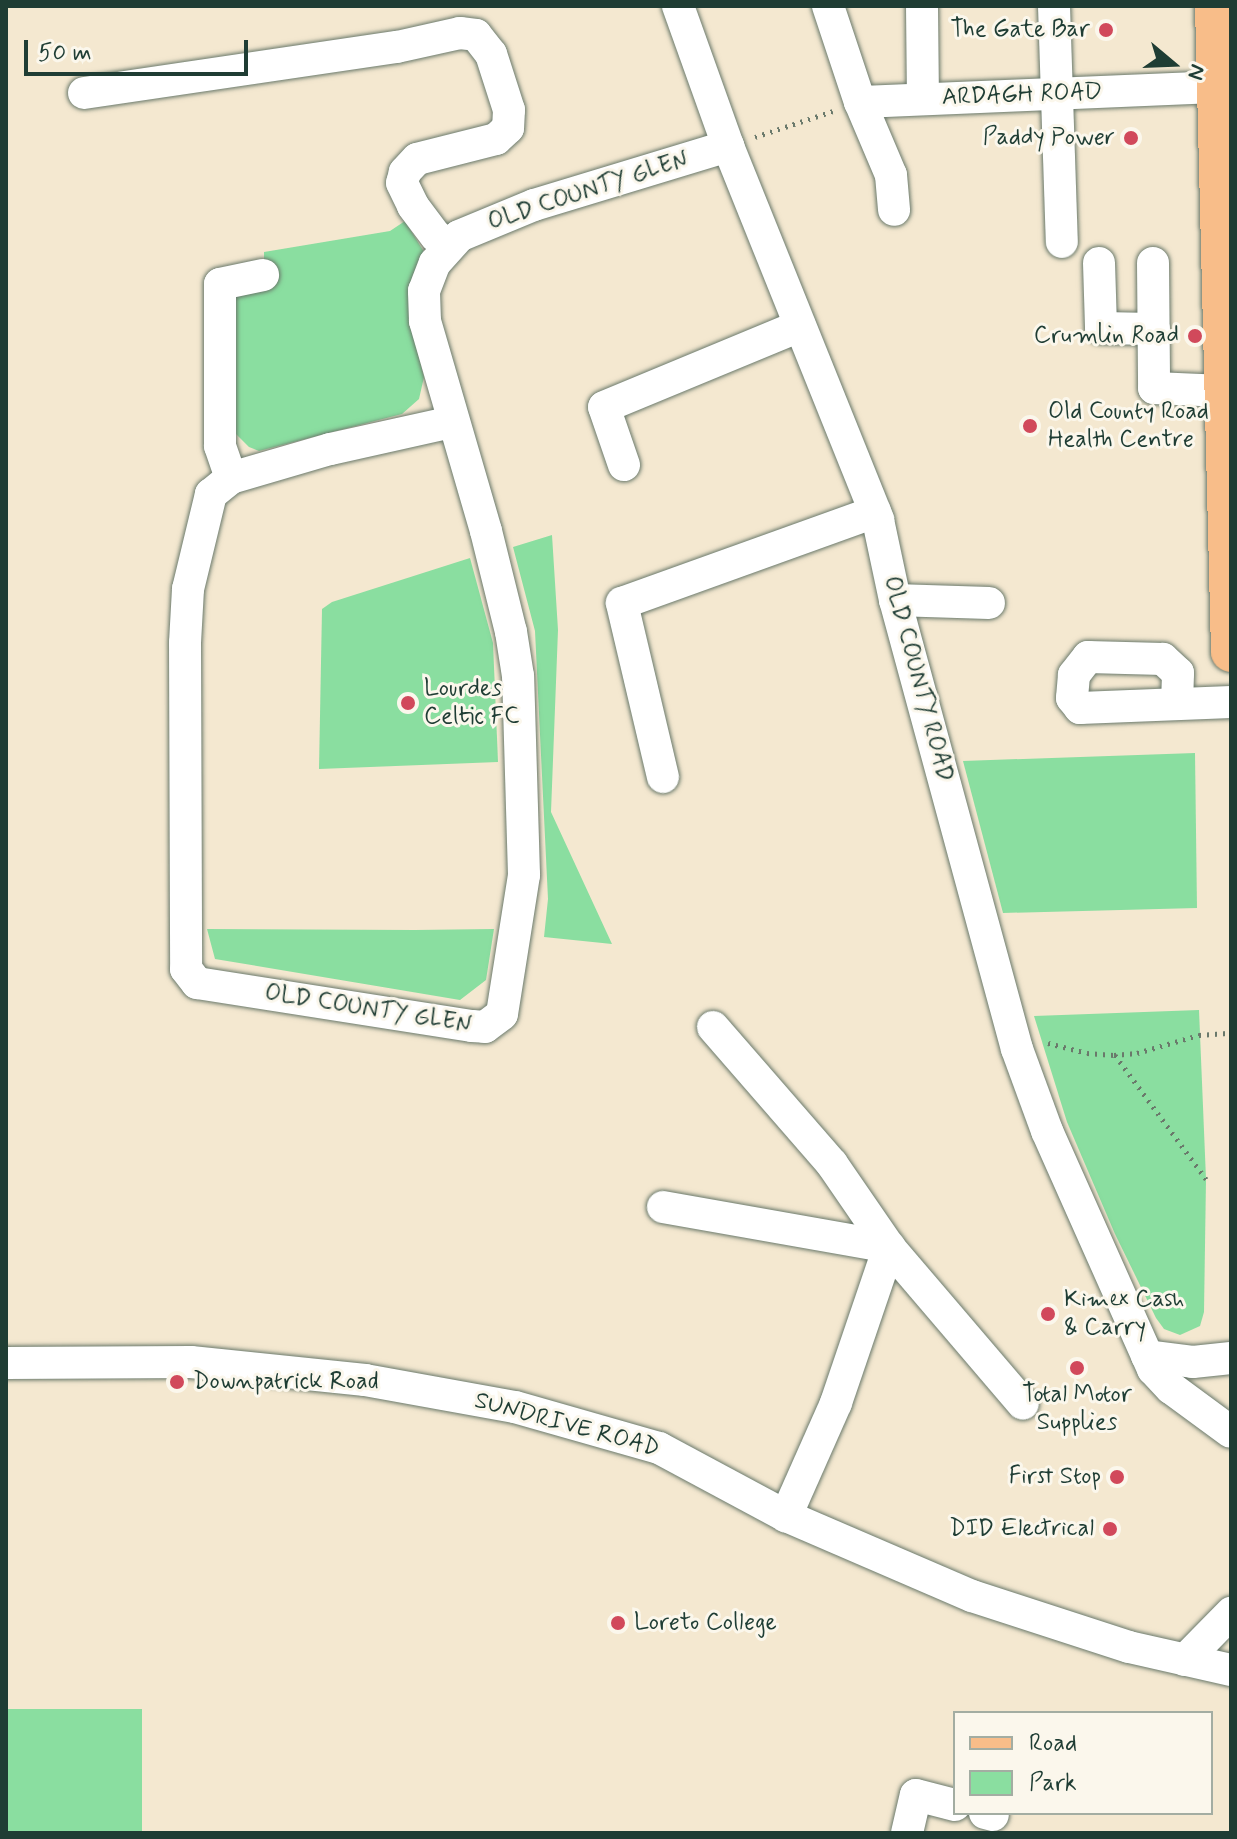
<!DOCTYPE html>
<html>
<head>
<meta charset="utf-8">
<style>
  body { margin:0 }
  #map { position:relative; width:1237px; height:1839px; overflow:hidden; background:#f4e8d0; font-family:Mynerve,sans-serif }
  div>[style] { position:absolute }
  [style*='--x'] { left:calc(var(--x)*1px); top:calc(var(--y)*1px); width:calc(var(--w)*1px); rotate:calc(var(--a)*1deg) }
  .green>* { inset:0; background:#8adea0 }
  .path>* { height:5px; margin-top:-2.5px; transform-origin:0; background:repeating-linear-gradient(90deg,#6a796b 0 2px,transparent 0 8px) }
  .roads { filter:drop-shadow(0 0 2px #6a796b) drop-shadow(0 0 2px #6a796b) }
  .minor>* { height:32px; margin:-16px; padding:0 16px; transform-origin:16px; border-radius:16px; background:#fff }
  .major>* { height:40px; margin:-20px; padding:0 20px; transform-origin:20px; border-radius:20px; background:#f8bd89 }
  .dots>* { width:22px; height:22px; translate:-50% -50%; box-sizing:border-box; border:4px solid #fbf7ec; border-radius:50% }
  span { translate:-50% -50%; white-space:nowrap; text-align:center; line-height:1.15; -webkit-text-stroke:6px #fbf7ec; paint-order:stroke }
  .poi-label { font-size:24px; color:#1f3d34 }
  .right { translate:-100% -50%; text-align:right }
  .left { translate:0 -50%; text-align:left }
  .street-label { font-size:24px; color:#1f3d34 }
  .frame { position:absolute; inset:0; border:8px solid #1f3d34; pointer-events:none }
  .legend { position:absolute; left:953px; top:1711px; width:260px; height:104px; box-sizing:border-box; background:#fbf7ec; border:2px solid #a3ada2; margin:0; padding:10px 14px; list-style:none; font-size:24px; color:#1f3d34 }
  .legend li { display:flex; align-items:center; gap:16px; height:40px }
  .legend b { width:40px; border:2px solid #a3ada2 }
  .north { position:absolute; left:1133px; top:24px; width:80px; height:80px; -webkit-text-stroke:6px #fbf7ec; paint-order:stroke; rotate:109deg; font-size:22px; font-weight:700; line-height:32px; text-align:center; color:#1f3d34 }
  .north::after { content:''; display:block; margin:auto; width:28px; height:36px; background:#1f3d34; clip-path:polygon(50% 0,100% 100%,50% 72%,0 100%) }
  .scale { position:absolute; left:24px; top:40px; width:224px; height:36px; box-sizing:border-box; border:4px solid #1f3d34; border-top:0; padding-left:10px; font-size:24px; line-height:28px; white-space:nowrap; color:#1f3d34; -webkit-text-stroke:6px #fbf7ec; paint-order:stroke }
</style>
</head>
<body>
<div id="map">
  <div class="green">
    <div style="clip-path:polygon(405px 221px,424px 252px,413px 275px,410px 300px,411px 326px,424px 377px,419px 399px,402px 414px,259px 451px,249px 447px,236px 434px,232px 305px,236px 295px,264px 286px,264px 252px,390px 231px)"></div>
    <div style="clip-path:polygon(552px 535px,558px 630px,551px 812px,612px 944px,544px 937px,548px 899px,535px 631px,513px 547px)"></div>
    <div style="clip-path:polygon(470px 558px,493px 643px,498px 762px,319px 769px,322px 609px,332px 602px)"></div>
    <div style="clip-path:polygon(1195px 753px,1197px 908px,1003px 913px,963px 761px)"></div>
    <div style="clip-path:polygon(207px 929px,415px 930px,494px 929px,486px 980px,460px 1000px,215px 959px)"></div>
    <div style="clip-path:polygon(1199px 1010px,1206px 1179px,1204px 1312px,1200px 1326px,1180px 1335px,1164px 1329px,1156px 1318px,1115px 1234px,1067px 1122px,1034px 1016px)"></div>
    <div style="clip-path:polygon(6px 1709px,142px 1709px,142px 1833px,6px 1833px)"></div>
  </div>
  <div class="path">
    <div style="--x:755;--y:137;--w:82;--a:-18.4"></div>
    <div style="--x:1048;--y:1043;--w:40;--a:14.4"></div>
    <div style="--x:1087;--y:1053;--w:27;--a:4"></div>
    <div style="--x:1114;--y:1055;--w:23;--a:-5"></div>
    <div style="--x:1137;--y:1053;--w:65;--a:-16.2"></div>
    <div style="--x:1199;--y:1035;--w:32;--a:-4"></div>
    <div style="--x:1115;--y:1055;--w:154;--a:53.7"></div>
  </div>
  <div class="roads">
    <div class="minor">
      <div style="--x:678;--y:6;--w:149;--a:70.3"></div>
      <div style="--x:728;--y:146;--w:403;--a:68.1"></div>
      <div style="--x:878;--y:520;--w:82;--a:78"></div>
      <div style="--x:895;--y:600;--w:465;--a:74.8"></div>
      <div style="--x:1017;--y:1049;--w:87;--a:69.9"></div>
      <div style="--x:1047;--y:1131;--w:261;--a:66"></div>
      <div style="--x:1153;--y:1369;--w:26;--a:47"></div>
      <div style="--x:1171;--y:1388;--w:74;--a:36.3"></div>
      <div style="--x:828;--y:6;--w:101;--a:71.6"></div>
      <div style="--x:860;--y:102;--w:79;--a:67"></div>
      <div style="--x:891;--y:175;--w:35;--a:85"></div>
      <div style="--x:922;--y:6;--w:93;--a:89.4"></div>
      <div style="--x:1054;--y:6;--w:236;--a:88.1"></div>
      <div style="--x:84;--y:93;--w:316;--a:-8.4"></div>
      <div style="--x:397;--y:47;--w:65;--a:-12.5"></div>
      <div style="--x:460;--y:33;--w:16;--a:7"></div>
      <div style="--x:476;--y:35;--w:24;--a:52"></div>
      <div style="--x:491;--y:54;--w:59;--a:72.2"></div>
      <div style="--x:509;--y:110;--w:18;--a:93"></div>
      <div style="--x:508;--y:128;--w:16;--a:137"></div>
      <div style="--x:496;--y:139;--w:81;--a:165.8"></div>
      <div style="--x:417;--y:159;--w:18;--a:133"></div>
      <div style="--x:405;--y:172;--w:11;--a:105"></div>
      <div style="--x:402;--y:183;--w:25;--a:64"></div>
      <div style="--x:413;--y:206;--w:38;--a:53"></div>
      <div style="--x:436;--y:236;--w:15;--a:37"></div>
      <div style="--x:860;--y:102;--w:357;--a:-2.4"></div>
      <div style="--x:1099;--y:263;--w:65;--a:88.2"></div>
      <div style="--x:1101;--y:328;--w:53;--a:1.1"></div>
      <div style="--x:1153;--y:263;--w:125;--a:89.5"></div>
      <div style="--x:1154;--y:388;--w:70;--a:2.5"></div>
      <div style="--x:452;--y:422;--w:125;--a:167.5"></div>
      <div style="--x:330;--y:449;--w:103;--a:163.7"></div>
      <div style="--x:231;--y:478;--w:26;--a:141"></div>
      <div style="--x:211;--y:494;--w:98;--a:103.6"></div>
      <div style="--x:188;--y:589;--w:54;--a:93.2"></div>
      <div style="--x:185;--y:643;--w:326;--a:89.8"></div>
      <div style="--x:186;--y:969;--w:18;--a:52"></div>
      <div style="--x:197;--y:983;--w:278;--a:8.9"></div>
      <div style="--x:472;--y:1026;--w:13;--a:4"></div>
      <div style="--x:485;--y:1027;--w:21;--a:-37"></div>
      <div style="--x:502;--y:1014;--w:141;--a:-81"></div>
      <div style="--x:524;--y:875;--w:199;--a:-91.7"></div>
      <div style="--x:518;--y:676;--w:45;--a:-99"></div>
      <div style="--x:511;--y:632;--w:104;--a:-103.9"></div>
      <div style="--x:486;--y:531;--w:219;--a:-106.2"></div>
      <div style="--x:425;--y:321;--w:30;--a:-92"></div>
      <div style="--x:424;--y:291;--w:30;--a:-69"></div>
      <div style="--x:435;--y:263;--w:36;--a:-48"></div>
      <div style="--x:459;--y:236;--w:81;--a:-22.5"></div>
      <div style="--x:534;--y:205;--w:203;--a:-16.9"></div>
      <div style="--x:624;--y:465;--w:61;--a:-109"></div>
      <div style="--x:604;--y:407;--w:212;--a:-22.5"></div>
      <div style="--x:231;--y:478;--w:34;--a:-109"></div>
      <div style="--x:220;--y:446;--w:162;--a:-90"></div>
      <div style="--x:220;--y:284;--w:44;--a:-11.8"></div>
      <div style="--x:895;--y:600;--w:94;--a:1.8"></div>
      <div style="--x:1177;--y:703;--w:30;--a:-88"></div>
      <div style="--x:1178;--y:673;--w:21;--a:-137"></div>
      <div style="--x:1163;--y:659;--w:75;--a:-178.5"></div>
      <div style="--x:1088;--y:657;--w:23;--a:128"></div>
      <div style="--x:1074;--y:675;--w:23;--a:95"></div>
      <div style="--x:1072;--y:698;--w:13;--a:51"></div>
      <div style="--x:1080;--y:708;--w:151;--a:-2.3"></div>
      <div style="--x:663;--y:777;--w:179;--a:-103.3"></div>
      <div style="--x:622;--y:603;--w:269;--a:-19.8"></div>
      <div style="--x:713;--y:1027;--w:181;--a:49"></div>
      <div style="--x:832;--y:1164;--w:101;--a:55.5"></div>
      <div style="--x:889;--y:1247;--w:206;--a:49.5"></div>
      <div style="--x:663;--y:1207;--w:230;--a:10"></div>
      <div style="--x:889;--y:1247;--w:165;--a:108.8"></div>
      <div style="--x:836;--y:1403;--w:124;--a:113.9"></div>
      <div style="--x:1147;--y:1356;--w:46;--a:7.4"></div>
      <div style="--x:1193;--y:1362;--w:38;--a:-6"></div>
      <div style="--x:6;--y:1363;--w:185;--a:-0.3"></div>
      <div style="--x:191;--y:1362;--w:175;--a:5.9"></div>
      <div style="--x:365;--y:1380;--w:152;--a:10.2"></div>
      <div style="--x:515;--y:1407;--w:150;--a:15.9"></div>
      <div style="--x:659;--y:1448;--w:144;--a:28.2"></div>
      <div style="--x:786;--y:1516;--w:202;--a:23.3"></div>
      <div style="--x:972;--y:1596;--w:165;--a:18"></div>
      <div style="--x:1129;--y:1647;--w:105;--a:12.7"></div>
      <div style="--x:1185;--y:1660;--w:66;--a:-45.6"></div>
      <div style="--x:985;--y:1813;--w:8;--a:14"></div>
      <div style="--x:907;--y:1833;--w:39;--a:-77"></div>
      <div style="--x:916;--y:1795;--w:40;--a:14.4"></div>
    </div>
    <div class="major">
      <div style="--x:1215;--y:6;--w:646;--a:88.58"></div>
    </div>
  </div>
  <div class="dots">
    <div style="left:1106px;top:30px;background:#d1495b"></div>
    <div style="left:1131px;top:138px;background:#d1495b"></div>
    <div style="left:1195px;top:336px;background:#d1495b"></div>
    <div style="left:1030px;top:426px;background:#d1495b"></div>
    <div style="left:408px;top:703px;background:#d1495b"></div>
    <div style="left:1048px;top:1314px;background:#d1495b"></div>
    <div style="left:1077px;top:1368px;background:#d1495b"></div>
    <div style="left:177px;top:1382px;background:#d1495b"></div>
    <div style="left:1117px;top:1477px;background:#d1495b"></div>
    <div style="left:1110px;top:1529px;background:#d1495b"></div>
    <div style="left:618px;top:1623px;background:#d1495b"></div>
  </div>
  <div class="poi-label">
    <span class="right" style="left:1090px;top:30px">The Gate Bar</span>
    <span class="right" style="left:1115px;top:138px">Paddy Power</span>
    <span class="right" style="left:1179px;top:336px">Crumlin Road</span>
    <span class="left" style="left:1048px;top:426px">Old County Road<br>Health Centre</span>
    <span class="left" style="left:424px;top:703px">Lourdes<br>Celtic FC</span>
    <span class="left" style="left:1064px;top:1314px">Kimex Cash<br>&amp; Carry</span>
    <span class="left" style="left:193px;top:1382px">Downpatrick Road</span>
    <span style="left:1077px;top:1409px">Total Motor<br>Supplies</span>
    <span class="right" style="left:1101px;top:1477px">First Stop</span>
    <span class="right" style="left:1094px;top:1529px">DID Electrical</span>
    <span class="left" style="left:634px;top:1623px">Loreto College</span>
  </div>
  <div class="street-label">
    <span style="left:1022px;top:95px;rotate:-2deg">ARDAGH ROAD</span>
    <span style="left:588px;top:191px;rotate:-18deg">OLD COUNTY GLEN</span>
    <span style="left:918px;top:679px;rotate:75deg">OLD COUNTY ROAD</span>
    <span style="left:368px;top:1009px;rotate:9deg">OLD COUNTY GLEN</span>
    <span style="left:567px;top:1425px;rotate:15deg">SUNDRIVE ROAD</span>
  </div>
  <div class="frame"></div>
  <ul class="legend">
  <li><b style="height:10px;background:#f8bd89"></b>Road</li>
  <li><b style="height:22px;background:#8adea0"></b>Park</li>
  </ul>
  <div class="north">N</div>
  <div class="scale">50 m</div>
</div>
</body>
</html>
